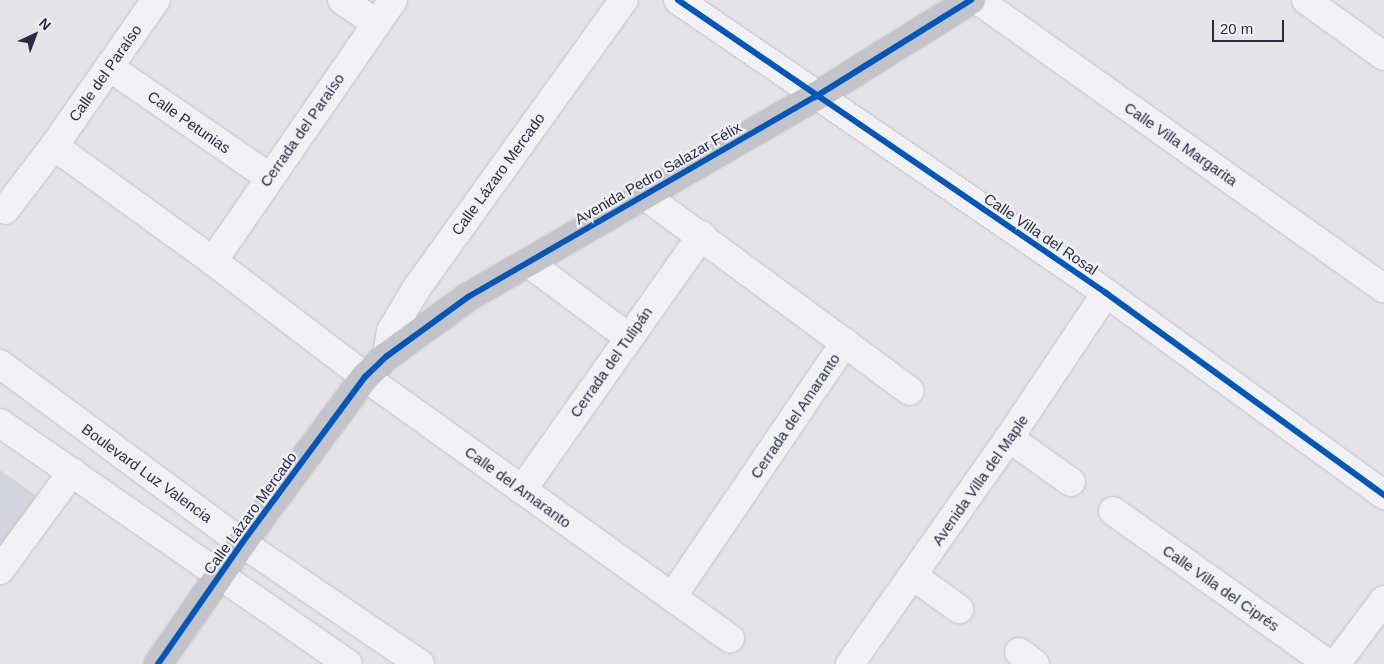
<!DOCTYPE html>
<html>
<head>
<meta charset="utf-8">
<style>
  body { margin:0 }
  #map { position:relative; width:1384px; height:664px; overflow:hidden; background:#e3e3e8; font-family:Arial,sans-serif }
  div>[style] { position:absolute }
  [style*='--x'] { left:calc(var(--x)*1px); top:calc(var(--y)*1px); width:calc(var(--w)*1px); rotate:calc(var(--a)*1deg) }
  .built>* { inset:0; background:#d3d4de }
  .roads { filter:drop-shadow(0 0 1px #c0c0c6) drop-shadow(0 0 1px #c0c0c6) }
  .street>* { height:28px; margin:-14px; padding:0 14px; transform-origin:14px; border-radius:14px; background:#f2f2f5 }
  .secondary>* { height:28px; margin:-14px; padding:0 14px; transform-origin:14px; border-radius:14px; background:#c3c3ca }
  .cycleway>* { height:6px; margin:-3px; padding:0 3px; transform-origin:3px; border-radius:3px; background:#0057b8 }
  span { translate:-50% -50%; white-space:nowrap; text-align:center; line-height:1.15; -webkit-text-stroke:4.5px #f1f2f8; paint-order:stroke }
  .street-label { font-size:15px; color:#282b43 }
  .north { position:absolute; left:10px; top:10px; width:50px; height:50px; -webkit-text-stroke:4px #f1f2f8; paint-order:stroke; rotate:43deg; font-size:14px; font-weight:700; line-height:20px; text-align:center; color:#282b43 }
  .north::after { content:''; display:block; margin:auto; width:18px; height:22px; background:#282b43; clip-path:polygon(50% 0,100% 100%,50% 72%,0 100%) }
  .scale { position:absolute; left:1212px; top:20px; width:72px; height:22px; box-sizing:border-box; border:2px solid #282b43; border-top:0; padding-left:6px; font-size:15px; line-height:18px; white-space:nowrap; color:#282b43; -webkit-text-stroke:4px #f1f2f8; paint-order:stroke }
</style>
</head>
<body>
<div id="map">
  <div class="built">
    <div style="clip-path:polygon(0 470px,39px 498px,0 552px)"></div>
  </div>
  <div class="roads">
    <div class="street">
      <div style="--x:342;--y:0;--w:41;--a:34.1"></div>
      <div style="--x:678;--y:0;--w:519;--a:34.39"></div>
      <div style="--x:1106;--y:293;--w:344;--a:36"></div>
      <div style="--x:978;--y:0;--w:498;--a:35.4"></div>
      <div style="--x:1306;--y:0;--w:96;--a:35.7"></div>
      <div style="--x:109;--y:67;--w:194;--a:34.5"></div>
      <div style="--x:54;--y:146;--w:196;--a:35.9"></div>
      <div style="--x:213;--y:261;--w:191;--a:37.3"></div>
      <div style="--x:365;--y:377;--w:449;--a:35.6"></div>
      <div style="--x:644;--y:195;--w:330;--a:36.4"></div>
      <div style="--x:5;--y:210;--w:81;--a:-52.6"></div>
      <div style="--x:54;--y:146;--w:178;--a:-55.1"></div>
      <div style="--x:213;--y:261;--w:317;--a:-55.4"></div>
      <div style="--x:530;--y:264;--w:122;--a:36.7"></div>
      <div style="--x:387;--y:356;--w:25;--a:-81"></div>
      <div style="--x:391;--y:331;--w:49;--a:-59.2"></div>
      <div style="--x:416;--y:289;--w:356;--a:-54.3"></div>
      <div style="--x:0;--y:364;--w:301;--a:36.5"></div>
      <div style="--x:242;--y:543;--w:215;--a:34.2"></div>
      <div style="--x:0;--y:423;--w:423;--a:34.7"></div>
      <div style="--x:1009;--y:438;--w:76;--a:35.4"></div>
      <div style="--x:522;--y:490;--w:312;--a:-54.8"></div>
      <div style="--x:1113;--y:511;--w:264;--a:35.4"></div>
      <div style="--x:0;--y:570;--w:122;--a:-53.7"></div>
      <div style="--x:913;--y:576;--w:57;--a:35.7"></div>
      <div style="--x:672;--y:597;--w:308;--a:-55.8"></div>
      <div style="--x:1019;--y:652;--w:20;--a:37"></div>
      <div style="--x:850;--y:664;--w:276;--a:-54.9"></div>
      <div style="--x:1009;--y:438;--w:174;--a:-56.2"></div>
      <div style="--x:1336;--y:664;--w:80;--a:-53.1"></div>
    </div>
    <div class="secondary">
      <div style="--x:158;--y:664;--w:147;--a:-55.2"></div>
      <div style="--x:242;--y:543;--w:207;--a:-53.5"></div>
      <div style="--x:365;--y:377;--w:30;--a:-44"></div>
      <div style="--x:387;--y:356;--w:100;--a:-36.1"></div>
      <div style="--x:468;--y:297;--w:401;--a:-30"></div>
      <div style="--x:815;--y:97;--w:184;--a:-31.9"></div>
    </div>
  </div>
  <div class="cycleway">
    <div style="--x:678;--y:0;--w:519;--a:34.39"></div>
    <div style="--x:1106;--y:293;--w:344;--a:36"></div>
    <div style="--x:158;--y:664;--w:147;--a:-55.2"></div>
    <div style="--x:242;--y:543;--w:207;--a:-53.5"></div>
    <div style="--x:365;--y:377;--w:30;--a:-44"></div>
    <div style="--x:387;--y:356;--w:100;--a:-36.1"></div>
    <div style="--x:468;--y:297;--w:401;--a:-30"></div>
    <div style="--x:815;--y:97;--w:184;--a:-31.9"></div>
  </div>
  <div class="street-label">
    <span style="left:105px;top:73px;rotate:-55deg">Calle del Paraíso</span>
    <span style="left:189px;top:122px;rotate:35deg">Calle Petunias</span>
    <span style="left:302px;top:130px;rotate:-55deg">Cerrada del Paraíso</span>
    <span style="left:1181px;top:144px;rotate:35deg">Calle Villa Margarita</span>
    <span style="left:658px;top:173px;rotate:-30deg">Avenida Pedro Salazar Félix</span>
    <span style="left:498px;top:174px;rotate:-54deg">Calle Lázaro Mercado</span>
    <span style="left:1041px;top:234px;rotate:34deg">Calle Villa del Rosal</span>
    <span style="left:611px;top:362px;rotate:-55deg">Cerrada del Tulipán</span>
    <span style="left:795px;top:416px;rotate:-56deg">Cerrada del Amaranto</span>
    <span style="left:147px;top:473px;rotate:36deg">Boulevard Luz Valencia</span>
    <span style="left:980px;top:480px;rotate:-55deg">Avenida Villa del Maple</span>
    <span style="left:518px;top:487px;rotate:36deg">Calle del Amaranto</span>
    <span style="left:250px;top:513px;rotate:-54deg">Calle Lázaro Mercado</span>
    <span style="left:1221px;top:588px;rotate:35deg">Calle Villa del Ciprés</span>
  </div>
  <div class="north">N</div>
  <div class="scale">20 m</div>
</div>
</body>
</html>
